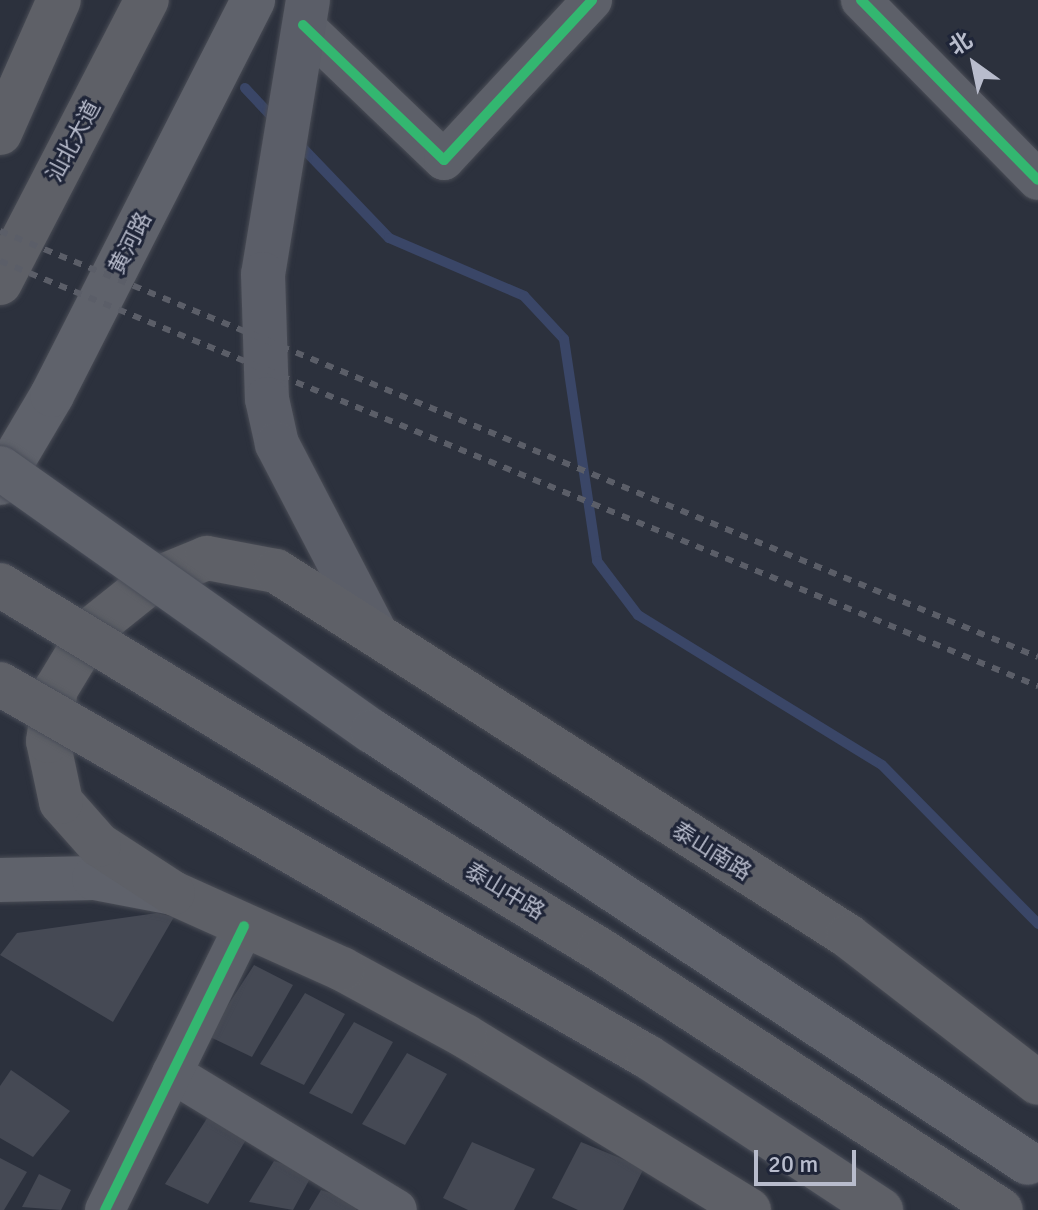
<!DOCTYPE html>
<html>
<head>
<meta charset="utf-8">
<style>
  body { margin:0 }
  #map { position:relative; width:1038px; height:1210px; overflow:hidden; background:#2c313d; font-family:Signika,"Noto Sans SC",sans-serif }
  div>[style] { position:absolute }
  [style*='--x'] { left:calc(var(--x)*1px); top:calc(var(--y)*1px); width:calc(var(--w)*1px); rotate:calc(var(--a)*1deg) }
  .stream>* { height:10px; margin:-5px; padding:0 5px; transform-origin:5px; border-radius:5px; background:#3a4667 }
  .building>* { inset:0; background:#454954 }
  .roads { filter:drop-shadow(0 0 2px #494c55) drop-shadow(0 0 2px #494c55) }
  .minor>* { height:40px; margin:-20px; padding:0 20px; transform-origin:20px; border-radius:20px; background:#5d6069 }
  .secondary>* { height:44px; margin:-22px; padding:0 22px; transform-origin:22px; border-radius:22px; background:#5b5e68 }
  .primary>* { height:44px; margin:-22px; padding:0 22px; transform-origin:22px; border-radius:22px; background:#5f626b }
  .trunk>* { height:44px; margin:-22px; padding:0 22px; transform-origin:22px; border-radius:22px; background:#5e6067 }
  .rail>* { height:6px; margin-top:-3px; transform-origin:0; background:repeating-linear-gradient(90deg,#5b5e68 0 8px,transparent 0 16px) }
  .bridges { filter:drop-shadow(0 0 2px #4a4e59) drop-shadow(0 0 2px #4a4e59) }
  .primary-bridge>* { height:44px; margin:-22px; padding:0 22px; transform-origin:22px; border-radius:22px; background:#5f626b }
  .trunk-bridge>* { height:44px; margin:-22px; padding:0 22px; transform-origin:22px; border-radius:22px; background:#5e6067 }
  .cycleway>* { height:10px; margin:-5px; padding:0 5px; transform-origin:5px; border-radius:5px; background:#33b770 }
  span { translate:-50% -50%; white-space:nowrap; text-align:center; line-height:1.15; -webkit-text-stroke:6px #1f2538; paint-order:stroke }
  .street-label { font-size:22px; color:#b8bccc }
  .north { position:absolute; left:934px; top:24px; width:80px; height:80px; -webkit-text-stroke:6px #1f2538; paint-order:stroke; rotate:327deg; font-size:22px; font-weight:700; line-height:32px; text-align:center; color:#b8bccc }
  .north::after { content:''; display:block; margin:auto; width:28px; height:36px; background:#b8bccc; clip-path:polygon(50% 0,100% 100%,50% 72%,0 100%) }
  .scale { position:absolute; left:754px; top:1150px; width:102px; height:36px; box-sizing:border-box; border:4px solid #b8bccc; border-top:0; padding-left:10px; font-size:24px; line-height:28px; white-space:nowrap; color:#b8bccc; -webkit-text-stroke:6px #1f2538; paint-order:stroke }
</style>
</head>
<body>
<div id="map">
  <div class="stream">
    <div style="--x:245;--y:88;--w:42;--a:46.9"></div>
    <div style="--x:297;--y:142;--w:133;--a:46.2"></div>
    <div style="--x:389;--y:238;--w:147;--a:23.2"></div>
    <div style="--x:524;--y:296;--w:59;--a:47.1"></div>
    <div style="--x:564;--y:339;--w:224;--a:81.5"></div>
    <div style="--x:597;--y:561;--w:68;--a:52.8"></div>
    <div style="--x:638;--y:615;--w:286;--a:31.6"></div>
    <div style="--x:882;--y:765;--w:223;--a:45.5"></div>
  </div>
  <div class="building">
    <div style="clip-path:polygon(157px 913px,174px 917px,113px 1022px,0 955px,17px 933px)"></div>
    <div style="clip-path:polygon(254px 965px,293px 985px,252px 1057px,208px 1036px)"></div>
    <div style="clip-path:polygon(305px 993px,345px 1014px,304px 1085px,260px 1064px)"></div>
    <div style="clip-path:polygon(354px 1022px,393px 1042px,352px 1114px,309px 1093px)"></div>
    <div style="clip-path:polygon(407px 1053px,447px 1074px,405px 1145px,362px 1124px)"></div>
    <div style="clip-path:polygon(11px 1070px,70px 1111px,33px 1157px,0 1138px,0 1086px)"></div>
    <div style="clip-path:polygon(211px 1112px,250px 1133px,208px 1204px,165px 1184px)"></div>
    <div style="clip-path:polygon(472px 1142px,535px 1169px,514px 1210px,468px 1210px,443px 1198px)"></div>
    <div style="clip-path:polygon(581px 1142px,644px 1168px,623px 1210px,578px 1210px,552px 1198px)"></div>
    <div style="clip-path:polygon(0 1158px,27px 1172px,4px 1210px,0 1210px)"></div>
    <div style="clip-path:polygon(274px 1161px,313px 1173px,293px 1210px,249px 1202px)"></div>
    <div style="clip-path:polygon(39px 1174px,71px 1190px,61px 1210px,22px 1207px)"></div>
    <div style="clip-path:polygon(321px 1190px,360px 1203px,356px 1210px,309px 1210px)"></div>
  </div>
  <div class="roads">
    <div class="minor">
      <div style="--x:861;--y:0;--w:252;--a:45.5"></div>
      <div style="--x:303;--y:25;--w:195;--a:43.8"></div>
      <div style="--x:444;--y:160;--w:218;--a:-47.2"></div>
      <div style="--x:172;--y:1073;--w:263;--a:31.3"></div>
      <div style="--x:105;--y:1210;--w:316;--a:-63.9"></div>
    </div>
    <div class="secondary">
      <div style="--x:308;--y:0;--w:278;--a:99.3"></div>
      <div style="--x:263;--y:274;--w:125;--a:88.2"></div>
      <div style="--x:267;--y:399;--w:46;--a:77.5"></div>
      <div style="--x:277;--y:444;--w:212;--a:62.5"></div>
    </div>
    <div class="primary">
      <div style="--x:0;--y:483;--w:102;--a:-59.4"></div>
      <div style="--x:52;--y:395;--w:443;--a:-63"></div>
      <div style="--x:0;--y:880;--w:94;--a:-1.2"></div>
      <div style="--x:94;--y:878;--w:80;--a:10.8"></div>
    </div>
    <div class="trunk">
      <div style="--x:0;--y:133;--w:145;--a:-66.1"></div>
      <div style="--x:0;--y:283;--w:319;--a:-62.6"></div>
      <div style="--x:749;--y:1210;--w:333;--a:-148.5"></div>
      <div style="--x:465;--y:1036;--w:140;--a:-151.4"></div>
      <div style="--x:342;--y:969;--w:185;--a:-155.8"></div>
      <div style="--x:173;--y:893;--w:88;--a:-147"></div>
      <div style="--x:99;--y:845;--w:57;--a:-131.5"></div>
      <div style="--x:61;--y:802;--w:62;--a:-102"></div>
      <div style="--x:48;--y:741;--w:53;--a:-81.3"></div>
      <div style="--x:56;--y:689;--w:71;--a:-58.8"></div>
      <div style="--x:93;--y:628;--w:77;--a:-38.7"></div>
      <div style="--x:153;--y:580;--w:58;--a:-22.2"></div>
      <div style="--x:207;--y:558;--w:70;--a:10.7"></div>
      <div style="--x:276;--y:571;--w:679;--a:32.54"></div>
      <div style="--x:848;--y:936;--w:240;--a:37.7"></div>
    </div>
  </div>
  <div class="rail">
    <div style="--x:0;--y:231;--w:1122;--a:22.31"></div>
    <div style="--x:0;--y:261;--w:1122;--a:22.27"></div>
  </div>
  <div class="bridges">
    <div class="primary-bridge">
      <div style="--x:0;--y:468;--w:456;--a:35.3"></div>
      <div style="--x:372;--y:731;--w:785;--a:33.37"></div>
    </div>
    <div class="trunk-bridge">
      <div style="--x:0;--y:585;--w:701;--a:31.29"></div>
      <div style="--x:599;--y:949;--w:479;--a:33"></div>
      <div style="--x:0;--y:684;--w:748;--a:29.93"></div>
      <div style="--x:648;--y:1057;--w:279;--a:33.3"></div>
    </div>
  </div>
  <div class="cycleway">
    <div style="--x:861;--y:0;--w:252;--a:45.5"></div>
    <div style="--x:303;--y:25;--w:195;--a:43.8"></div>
    <div style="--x:444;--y:160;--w:218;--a:-47.2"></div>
    <div style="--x:105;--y:1210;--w:316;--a:-63.9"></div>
  </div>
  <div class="street-label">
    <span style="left:73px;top:141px;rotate:-62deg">汕北大道</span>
    <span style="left:130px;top:243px;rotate:-63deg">黄河路</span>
    <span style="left:712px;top:851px;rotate:32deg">泰山南路</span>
    <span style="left:505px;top:891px;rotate:31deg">泰山中路</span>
  </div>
  <div class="north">北</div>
  <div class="scale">20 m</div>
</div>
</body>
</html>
